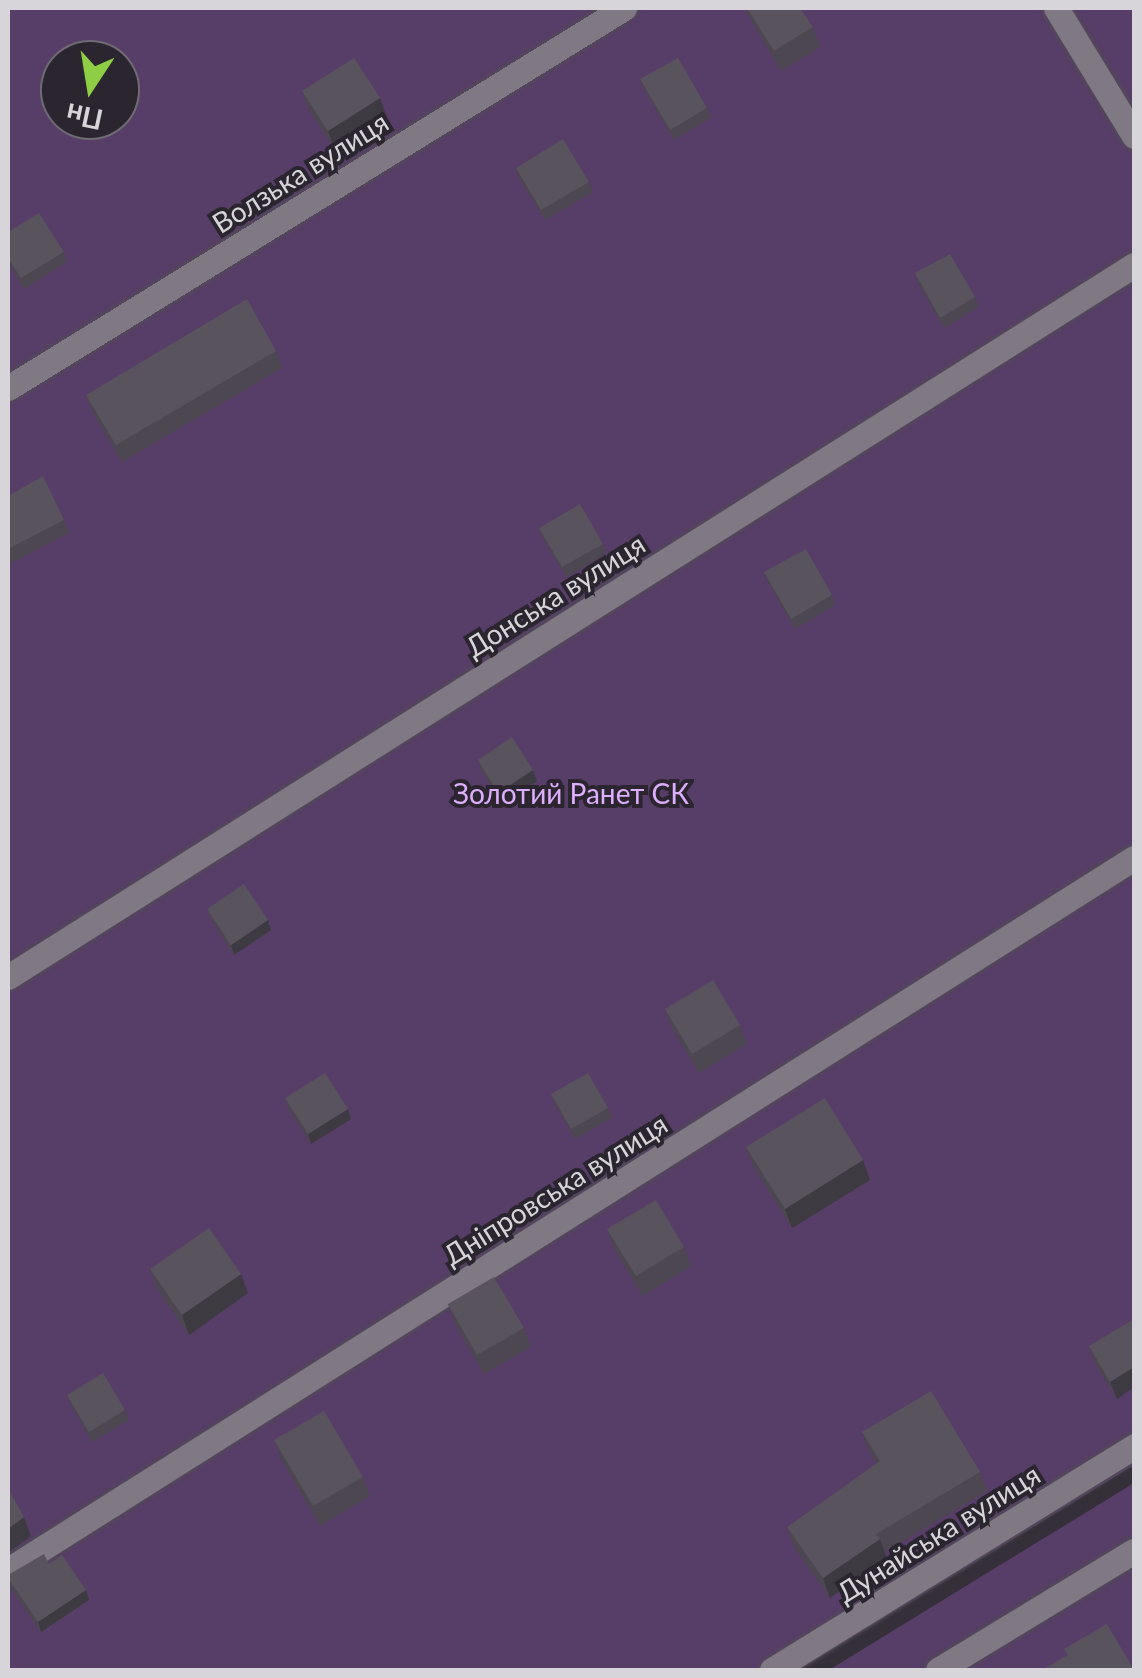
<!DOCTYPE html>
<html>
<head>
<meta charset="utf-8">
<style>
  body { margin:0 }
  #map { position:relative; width:1142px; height:1678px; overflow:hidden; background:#342f38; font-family:Lato,sans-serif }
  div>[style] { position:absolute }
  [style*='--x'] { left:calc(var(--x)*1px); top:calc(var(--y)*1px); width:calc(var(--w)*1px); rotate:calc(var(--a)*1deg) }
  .green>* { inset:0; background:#573e68 }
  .roads { filter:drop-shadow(0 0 2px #504c54) drop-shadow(0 0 2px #504c54) }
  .minor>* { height:25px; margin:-12.5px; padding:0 12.5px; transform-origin:12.5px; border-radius:12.5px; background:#807984 }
  .wall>* { inset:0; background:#4d4751 }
  .shaded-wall>* { inset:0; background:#3e3a42 }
  .building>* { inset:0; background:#59535e }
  span { translate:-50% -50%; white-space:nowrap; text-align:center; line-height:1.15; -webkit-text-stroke:8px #2a252e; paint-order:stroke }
  .street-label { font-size:28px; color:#d7d4da }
  .park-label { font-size:28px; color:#ddaefd }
  .frame { position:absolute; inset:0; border:10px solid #d7d4da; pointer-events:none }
  .north { position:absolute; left:40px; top:40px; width:100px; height:100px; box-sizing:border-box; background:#2a252e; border:2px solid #6f6b73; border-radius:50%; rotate:192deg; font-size:28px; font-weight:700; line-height:40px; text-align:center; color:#d7d4da }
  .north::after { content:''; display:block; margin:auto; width:35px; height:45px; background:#8dce44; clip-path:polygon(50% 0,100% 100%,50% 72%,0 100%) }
</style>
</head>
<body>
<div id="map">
  <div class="green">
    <div style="clip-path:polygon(evenodd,8px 8px,1134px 8px,1134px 1465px,799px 1670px,8px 1670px,8px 8px,60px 60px,120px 60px,120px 120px,60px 120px,60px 60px)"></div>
    <div style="clip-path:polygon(1134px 1483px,1134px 1670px,829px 1670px)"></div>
  </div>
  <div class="roads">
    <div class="minor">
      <div style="--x:1056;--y:8;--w:150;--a:58.6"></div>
      <div style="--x:8;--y:388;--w:724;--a:-31.67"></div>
      <div style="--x:8;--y:977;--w:1332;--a:-32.31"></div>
      <div style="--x:8;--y:1570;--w:1332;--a:-32.31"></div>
      <div style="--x:772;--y:1670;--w:426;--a:-31.7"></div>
      <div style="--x:938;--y:1670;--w:229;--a:-31.3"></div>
    </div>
  </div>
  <div class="wall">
    <div style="clip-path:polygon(744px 8px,800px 8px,813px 27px,820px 47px,781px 71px)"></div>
    <div style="clip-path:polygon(640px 79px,707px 108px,711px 118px,674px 140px,644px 89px)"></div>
    <div style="clip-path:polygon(302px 91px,387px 117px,335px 150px,309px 110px)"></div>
    <div style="clip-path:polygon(516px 168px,589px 182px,593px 192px,545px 220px,519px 178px)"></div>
    <div style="clip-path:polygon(8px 232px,64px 252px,67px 262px,24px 289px,8px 262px)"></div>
    <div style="clip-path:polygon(915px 273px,975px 297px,979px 307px,944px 328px,918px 283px)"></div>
    <div style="clip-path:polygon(276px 351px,282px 368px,122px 462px,92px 411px,86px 395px)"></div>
    <div style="clip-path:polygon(8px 496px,64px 520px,69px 533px,8px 565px)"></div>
    <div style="clip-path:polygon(539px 528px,603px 544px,606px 554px,566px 577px,543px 538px)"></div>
    <div style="clip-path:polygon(764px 572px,832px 595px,835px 605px,795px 629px,768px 582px)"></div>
    <div style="clip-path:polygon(478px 760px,537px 781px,502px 803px,481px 770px)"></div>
    <div style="clip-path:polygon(207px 909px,271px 930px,234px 955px,211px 919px)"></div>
    <div style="clip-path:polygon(665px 1009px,740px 1025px,747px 1044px,699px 1073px,672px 1028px)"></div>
    <div style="clip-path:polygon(551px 1094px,608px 1108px,612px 1118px,575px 1139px,555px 1104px)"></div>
    <div style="clip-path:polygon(285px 1098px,351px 1119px,311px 1144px,288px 1108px)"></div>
    <div style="clip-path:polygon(746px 1147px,870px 1180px,792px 1228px,753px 1166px)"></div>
    <div style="clip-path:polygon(607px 1229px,684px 1247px,691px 1266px,643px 1296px,614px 1249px)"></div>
    <div style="clip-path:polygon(150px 1269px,248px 1293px,189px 1335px,157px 1289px)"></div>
    <div style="clip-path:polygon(448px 1304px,524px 1328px,531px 1347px,484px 1374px,455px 1324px)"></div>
    <div style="clip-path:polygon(1134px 1319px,1134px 1387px,1117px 1399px,1095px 1363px,1089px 1346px)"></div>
    <div style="clip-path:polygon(67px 1395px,125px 1410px,129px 1420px,92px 1442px,71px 1405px)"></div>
    <div style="clip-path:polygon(862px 1432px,980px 1472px,987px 1491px,885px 1552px,887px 1559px,830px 1598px,794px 1547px,787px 1527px,877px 1464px,869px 1451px)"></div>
    <div style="clip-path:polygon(274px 1440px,363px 1477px,370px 1496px,320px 1526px,281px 1459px)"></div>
    <div style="clip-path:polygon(49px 1564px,86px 1590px,89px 1600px,41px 1632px,9px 1586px,8px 1575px)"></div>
  </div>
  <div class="shaded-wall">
    <div style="clip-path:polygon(380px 98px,387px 117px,335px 150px,328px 131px)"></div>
    <div style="clip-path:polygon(533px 770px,537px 781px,502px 803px,498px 793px)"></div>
    <div style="clip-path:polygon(268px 920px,271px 930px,234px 955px,231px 945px)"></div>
    <div style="clip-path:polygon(348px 1109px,351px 1119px,311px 1144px,308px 1134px)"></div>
    <div style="clip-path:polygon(863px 1160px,870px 1180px,792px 1228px,785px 1209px)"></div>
    <div style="clip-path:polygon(241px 1274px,248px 1293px,189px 1335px,182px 1315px)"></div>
    <div style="clip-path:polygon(1134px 1367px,1134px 1387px,1117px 1399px,1110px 1382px)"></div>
    <div style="clip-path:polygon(24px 1517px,31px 1536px,8px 1553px,8px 1529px)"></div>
    <div style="clip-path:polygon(880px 1539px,887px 1559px,830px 1598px,823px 1578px)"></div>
    <div style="clip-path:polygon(86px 1590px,89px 1600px,41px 1632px,38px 1622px)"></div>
  </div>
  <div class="building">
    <div style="clip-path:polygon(747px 8px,800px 8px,813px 27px,774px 51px)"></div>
    <div style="clip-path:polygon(354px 58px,380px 98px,328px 131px,302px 91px)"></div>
    <div style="clip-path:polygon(678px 58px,707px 108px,670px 130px,640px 79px)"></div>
    <div style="clip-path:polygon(563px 139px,589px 182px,541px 210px,516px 168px)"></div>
    <div style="clip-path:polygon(39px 213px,64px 252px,21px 278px,8px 258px,8px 232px)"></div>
    <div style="clip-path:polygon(950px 254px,975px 297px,940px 318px,915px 273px)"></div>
    <div style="clip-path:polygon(247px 299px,276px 351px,116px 445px,86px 395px)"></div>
    <div style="clip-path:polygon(43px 476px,64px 520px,8px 549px,8px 496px)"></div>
    <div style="clip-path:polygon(580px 504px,603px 544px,562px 567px,539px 528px)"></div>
    <div style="clip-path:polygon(806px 549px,832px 595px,791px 619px,764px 572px)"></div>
    <div style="clip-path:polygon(512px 737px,533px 770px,498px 793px,478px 760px)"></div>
    <div style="clip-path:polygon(244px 884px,268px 920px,231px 945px,207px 909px)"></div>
    <div style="clip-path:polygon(713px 980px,740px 1025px,692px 1054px,665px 1009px)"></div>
    <div style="clip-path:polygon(325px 1073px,348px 1109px,308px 1134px,285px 1098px)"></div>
    <div style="clip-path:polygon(588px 1073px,608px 1108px,571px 1129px,551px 1094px)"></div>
    <div style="clip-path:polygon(825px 1098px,863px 1160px,785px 1209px,746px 1147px)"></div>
    <div style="clip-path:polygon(656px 1200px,684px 1247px,636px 1276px,607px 1229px)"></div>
    <div style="clip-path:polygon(209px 1228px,241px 1274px,182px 1315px,150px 1269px)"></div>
    <div style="clip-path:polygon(494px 1277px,524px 1328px,477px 1355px,448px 1304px)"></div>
    <div style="clip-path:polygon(1134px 1319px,1134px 1367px,1110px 1382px,1089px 1346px)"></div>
    <div style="clip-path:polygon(103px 1373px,125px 1410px,89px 1432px,67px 1395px)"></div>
    <div style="clip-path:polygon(931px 1391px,980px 1472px,876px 1534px,880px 1539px,823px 1578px,787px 1527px,880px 1461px,862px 1432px)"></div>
    <div style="clip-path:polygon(324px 1411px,363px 1477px,313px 1506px,274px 1440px)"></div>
    <div style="clip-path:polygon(8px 1488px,24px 1517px,8px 1529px)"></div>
    <div style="clip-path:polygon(44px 1554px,49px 1564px,62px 1555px,86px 1590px,38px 1622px,8px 1578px,8px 1575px)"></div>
    <div style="clip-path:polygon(1107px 1624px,1134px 1670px,1042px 1670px,1068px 1655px,1064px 1649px)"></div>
  </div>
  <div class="street-label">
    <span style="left:300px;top:172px;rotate:-32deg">Волзька вулиця</span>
    <span style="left:555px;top:595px;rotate:-32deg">Донська вулиця</span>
    <span style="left:555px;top:1189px;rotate:-32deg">Дніпровська вулиця</span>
    <span style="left:938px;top:1533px;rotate:-32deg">Дунайська вулиця</span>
  </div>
  <div class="park-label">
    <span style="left:571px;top:793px">Золотий Ранет СК</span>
  </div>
  <div class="frame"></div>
  <div class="north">Пн</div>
</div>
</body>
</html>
